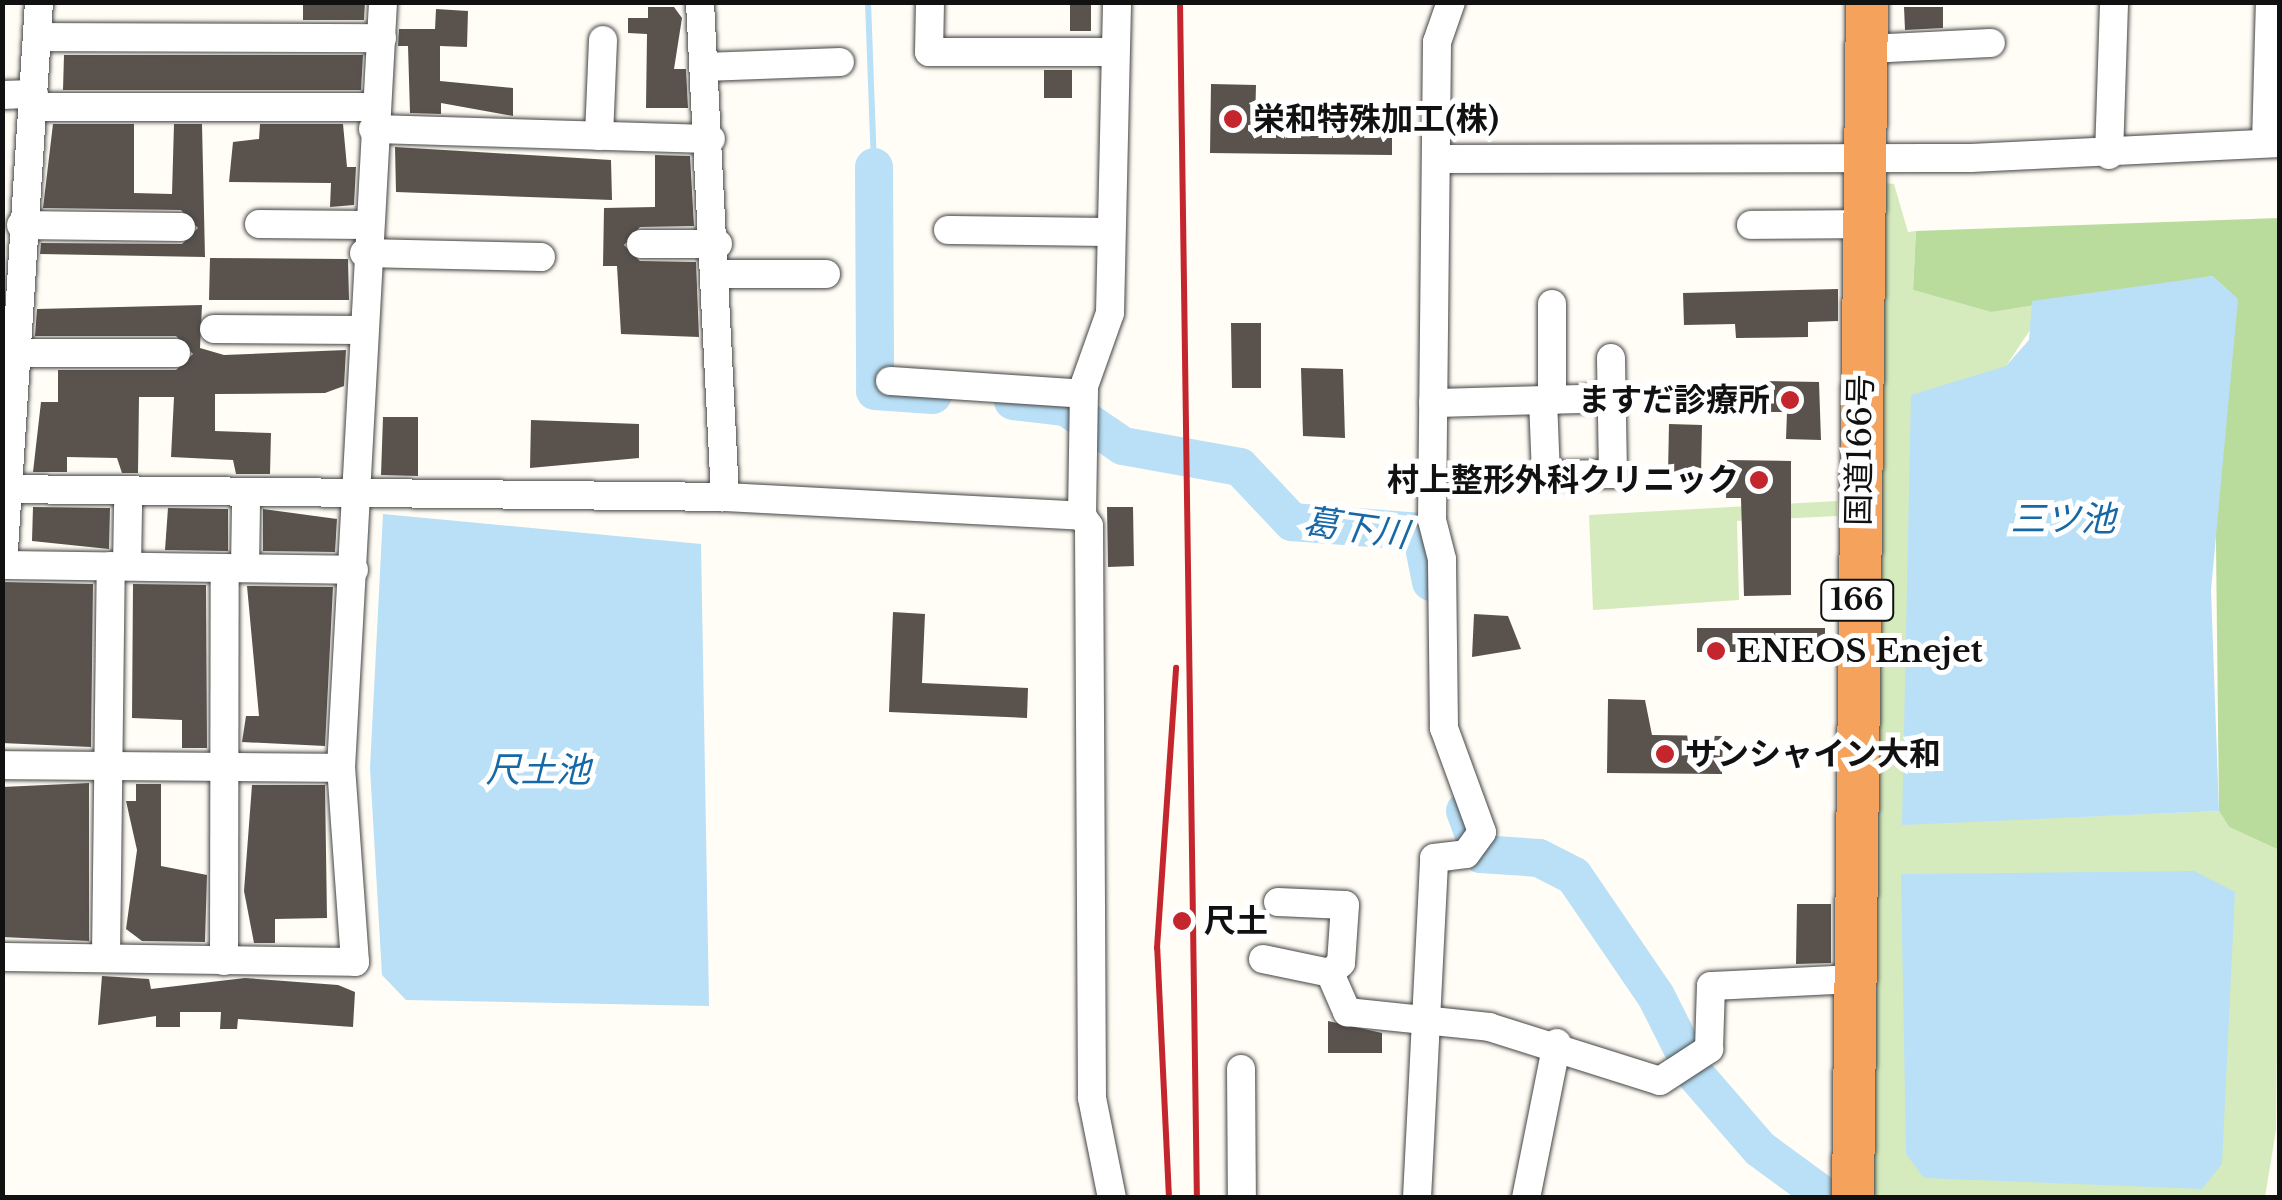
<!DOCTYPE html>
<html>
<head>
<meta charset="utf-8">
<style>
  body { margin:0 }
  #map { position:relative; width:2282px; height:1200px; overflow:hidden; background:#fffdf5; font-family:"Libre Baskerville","Noto Sans JP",serif }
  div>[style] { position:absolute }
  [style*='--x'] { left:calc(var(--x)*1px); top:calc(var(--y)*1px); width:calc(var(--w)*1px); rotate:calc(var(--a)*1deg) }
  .green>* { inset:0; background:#d5ebbd }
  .forest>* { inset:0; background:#b9dc9c }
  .water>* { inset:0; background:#b9e0f7 }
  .stream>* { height:6px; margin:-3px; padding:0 3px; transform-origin:3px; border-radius:3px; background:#b9e0f7 }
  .river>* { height:38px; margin:-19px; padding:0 19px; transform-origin:19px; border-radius:19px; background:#b9e0f7 }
  .building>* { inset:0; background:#5a524d }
  .roads { filter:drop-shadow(0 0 2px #444) drop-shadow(0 0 2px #444) }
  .minor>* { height:28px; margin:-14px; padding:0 14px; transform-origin:14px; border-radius:14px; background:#fff }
  .highway>* { height:42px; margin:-21px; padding:0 21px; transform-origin:21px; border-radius:21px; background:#f5a25d }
  .rail>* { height:6px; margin:-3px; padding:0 3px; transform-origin:3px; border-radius:3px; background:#c4262e }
  .dots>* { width:28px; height:28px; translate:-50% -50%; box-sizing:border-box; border:5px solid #fff; border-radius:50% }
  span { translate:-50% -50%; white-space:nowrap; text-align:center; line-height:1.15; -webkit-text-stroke:10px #fff; paint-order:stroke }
  .shield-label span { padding:2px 8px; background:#fff; border:2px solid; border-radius:8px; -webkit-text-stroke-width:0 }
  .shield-label { font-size:30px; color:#111; font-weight:700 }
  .poi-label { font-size:32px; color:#111; font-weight:700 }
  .left { translate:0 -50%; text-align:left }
  .right { translate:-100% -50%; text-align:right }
  .street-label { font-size:32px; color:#111 }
  .water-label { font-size:35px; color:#1768a6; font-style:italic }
  .frame { position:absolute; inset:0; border:5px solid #111; pointer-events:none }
</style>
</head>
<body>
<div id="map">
  <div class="green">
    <div style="clip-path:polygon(1883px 183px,1894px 184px,1908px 232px,1916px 231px,1913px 290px,1991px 312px,2032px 301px,2034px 324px,2006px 366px,1903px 824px,2219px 811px,2229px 827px,2279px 850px,2276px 1130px,2265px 1197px,1869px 1198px)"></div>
    <div style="clip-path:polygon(1837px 501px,1837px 516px,1737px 521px,1739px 600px,1593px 610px,1589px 515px)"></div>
  </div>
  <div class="forest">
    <div style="clip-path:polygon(2279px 218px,2279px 850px,2229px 827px,2219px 811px,2213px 276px,1991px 312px,1913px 290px,1916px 231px)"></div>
  </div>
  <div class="water">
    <div style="clip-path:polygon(2213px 276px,2238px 299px,2211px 590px,2219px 811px,1902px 825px,1911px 395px,2006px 366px,2029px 340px,2032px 301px)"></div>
    <div style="clip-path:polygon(383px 514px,701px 544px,709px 1006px,406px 1000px,382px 975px,370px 768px)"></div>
    <div style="clip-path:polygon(2194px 871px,2235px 892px,2222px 1164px,2202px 1189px,1924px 1178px,1906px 1154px,1901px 874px)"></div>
  </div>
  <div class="stream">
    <div style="--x:868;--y:2;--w:165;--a:87.9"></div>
  </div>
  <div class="river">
    <div style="--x:874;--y:167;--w:224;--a:89.7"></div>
    <div style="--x:875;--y:391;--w:58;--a:3.9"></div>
    <div style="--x:1013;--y:401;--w:53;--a:6.5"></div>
    <div style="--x:1066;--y:407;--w:69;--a:34.4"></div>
    <div style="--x:1123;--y:446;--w:119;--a:10.2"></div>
    <div style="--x:1240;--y:467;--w:76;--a:46.6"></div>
    <div style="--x:1292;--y:522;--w:129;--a:4.4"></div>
    <div style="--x:1421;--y:532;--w:51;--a:78.7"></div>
    <div style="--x:1465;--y:811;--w:46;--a:69.6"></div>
    <div style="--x:1481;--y:854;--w:58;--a:3.9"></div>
    <div style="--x:1539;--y:858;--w:39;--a:27"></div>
    <div style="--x:1574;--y:876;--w:145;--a:55.7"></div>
    <div style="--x:1656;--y:996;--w:87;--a:63.4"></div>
    <div style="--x:1695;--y:1074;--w:99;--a:49.1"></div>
    <div style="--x:1760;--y:1149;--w:83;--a:36.2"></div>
  </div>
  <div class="building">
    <div style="clip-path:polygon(303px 2px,365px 2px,364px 20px,303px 20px)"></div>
    <div style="clip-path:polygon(1070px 2px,1091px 2px,1091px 31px,1070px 31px)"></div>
    <div style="clip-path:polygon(648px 7px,674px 7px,682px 18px,674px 69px,686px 69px,688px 108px,646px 108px,647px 34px,628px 33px,628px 18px,648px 18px)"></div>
    <div style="clip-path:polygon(1904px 7px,1943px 7px,1943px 28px,1905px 30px)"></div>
    <div style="clip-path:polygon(436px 9px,468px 11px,467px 47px,440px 46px,440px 81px,513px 88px,513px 116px,441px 103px,441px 114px,410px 113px,408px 46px,398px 46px,399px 29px,435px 29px)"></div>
    <div style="clip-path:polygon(64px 55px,363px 55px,361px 90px,63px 90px)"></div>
    <div style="clip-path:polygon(1044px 70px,1072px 70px,1072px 98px,1044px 98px)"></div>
    <div style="clip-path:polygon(1211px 84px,1256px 85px,1255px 124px,1392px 125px,1392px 155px,1210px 153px)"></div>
    <div style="clip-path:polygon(53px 124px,134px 124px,134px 193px,172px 194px,174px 124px,202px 124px,205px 257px,40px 254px,41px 243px,182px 244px,198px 228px,181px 210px,43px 208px)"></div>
    <div style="clip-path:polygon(260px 124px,343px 124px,347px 167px,356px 167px,354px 205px,330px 207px,331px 183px,229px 182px,233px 142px,259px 139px)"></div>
    <div style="clip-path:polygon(395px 147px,611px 160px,612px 200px,396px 192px)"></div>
    <div style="clip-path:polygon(655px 155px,690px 156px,694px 226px,640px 227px,624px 245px,640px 261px,696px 262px,699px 337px,621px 334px,617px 266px,603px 266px,604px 208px,655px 207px)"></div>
    <div style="clip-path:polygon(210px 258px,348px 259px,349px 300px,209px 300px)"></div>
    <div style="clip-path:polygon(1838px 289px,1838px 321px,1808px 322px,1808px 337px,1736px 338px,1735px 324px,1684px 325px,1683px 293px)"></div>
    <div style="clip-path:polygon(202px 305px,200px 348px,224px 355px,346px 350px,344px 386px,325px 393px,215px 394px,215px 431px,271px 433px,270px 474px,236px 474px,233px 460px,171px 457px,174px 397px,139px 397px,138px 473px,122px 473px,117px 458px,67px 457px,67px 472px,33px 472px,41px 402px,58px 402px,58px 370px,176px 370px,193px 354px,176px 336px,35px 336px,37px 309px)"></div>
    <div style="clip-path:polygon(1231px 323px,1261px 323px,1261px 388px,1232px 388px)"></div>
    <div style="clip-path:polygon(1301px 368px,1343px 369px,1345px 438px,1303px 436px)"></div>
    <div style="clip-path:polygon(1760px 381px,1819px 382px,1821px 440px,1786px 439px,1787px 412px,1760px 412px)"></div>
    <div style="clip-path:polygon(383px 417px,418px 417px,418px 476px,381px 475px)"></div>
    <div style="clip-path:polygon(531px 420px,639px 424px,639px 458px,530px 468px)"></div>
    <div style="clip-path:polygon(1669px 424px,1702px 425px,1701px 475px,1668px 474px)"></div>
    <div style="clip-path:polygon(1727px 460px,1791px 461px,1791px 595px,1744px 596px,1741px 498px,1726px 498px)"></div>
    <div style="clip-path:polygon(33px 507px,110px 508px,109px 549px,32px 541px)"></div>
    <div style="clip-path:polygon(1107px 507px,1133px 507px,1134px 566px,1108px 567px)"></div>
    <div style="clip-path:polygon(168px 508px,228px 509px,228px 551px,165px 550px)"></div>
    <div style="clip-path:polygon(263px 509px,337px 519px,335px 552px,263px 551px)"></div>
    <div style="clip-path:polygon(2px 582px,93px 584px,91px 747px,2px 743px)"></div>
    <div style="clip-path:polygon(133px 584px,206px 585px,207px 748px,182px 748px,182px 720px,132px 718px)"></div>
    <div style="clip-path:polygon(247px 586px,333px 587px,325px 746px,242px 742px,246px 716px,259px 716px)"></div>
    <div style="clip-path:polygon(893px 612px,925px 614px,922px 683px,1028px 688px,1027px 718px,889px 712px)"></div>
    <div style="clip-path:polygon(1474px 614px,1508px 616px,1521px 649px,1472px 657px)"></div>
    <div style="clip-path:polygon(1697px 628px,1825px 628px,1825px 652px,1697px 652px)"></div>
    <div style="clip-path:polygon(1608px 699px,1645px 700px,1652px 735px,1723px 736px,1722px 774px,1607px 773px)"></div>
    <div style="clip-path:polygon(89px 783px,89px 941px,2px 937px,2px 787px)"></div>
    <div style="clip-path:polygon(136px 784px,161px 784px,161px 866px,207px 875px,205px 942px,142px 941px,126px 929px,137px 850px,126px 801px,136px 801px)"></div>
    <div style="clip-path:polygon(252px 785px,325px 785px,327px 918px,275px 919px,275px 943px,254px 943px,244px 891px)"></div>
    <div style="clip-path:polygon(1797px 904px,1831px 904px,1831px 963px,1796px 964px)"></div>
    <div style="clip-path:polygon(102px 976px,149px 979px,151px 989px,245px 978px,338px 985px,355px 992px,353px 1027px,238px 1019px,237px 1029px,220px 1029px,221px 1012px,180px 1012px,180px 1027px,156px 1027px,156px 1016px,98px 1025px)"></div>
    <div style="clip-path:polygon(1328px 1021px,1382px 1033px,1382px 1053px,1328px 1053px)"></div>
  </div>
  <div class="roads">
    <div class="minor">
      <div style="--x:700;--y:2;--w:496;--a:87.1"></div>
      <div style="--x:930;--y:2;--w:50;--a:91.1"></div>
      <div style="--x:929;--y:52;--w:185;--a:0"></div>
      <div style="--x:37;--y:37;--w:345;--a:0.2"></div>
      <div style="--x:1867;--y:49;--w:124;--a:-2.8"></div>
      <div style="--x:705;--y:67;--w:135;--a:-2.1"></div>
      <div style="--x:2;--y:95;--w:32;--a:-2"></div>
      <div style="--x:33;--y:107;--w:341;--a:0"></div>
      <div style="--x:373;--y:129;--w:338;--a:1.7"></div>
      <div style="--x:599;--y:136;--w:96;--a:-87.6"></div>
      <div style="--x:2266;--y:143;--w:141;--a:-88.4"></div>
      <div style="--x:2109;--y:155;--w:153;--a:-88.1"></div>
      <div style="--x:1436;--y:159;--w:535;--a:-0.11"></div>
      <div style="--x:1971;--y:158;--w:309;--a:-2.8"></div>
      <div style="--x:259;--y:224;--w:106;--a:0.5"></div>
      <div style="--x:21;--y:225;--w:160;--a:0.7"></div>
      <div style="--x:1751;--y:225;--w:114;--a:-0.5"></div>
      <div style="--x:948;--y:230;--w:163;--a:0.7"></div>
      <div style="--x:641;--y:244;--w:77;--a:0"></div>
      <div style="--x:364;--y:253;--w:177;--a:1.3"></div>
      <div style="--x:720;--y:274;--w:106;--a:0"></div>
      <div style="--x:214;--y:329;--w:147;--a:0.4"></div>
      <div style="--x:14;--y:353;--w:162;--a:0"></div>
      <div style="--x:890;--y:381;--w:194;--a:3.8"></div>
      <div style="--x:1543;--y:400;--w:75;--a:87.7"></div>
      <div style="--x:1546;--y:475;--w:67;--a:-0.9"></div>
      <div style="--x:1613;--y:474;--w:116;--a:-91"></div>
      <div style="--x:1552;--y:400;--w:96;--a:-90"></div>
      <div style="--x:1433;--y:403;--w:178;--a:-1.6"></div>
      <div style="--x:2;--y:489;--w:723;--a:0.63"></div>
      <div style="--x:725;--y:497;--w:358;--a:3"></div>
      <div style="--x:2;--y:565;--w:352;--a:0.8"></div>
      <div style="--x:3;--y:565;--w:564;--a:-86.34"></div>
      <div style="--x:127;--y:566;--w:60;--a:-89"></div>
      <div style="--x:245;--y:568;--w:63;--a:-89.1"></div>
      <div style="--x:2;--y:765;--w:339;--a:0.5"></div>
      <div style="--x:1278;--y:902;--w:67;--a:2.6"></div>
      <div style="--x:1345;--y:905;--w:58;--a:93.9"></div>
      <div style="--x:1341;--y:963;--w:15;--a:138"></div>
      <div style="--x:2;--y:957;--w:353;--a:0.8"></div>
      <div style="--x:355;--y:962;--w:195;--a:-94.1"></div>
      <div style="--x:341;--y:768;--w:767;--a:-86.86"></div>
      <div style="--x:106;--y:957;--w:391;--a:-89.3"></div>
      <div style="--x:1263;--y:959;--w:68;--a:11.8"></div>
      <div style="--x:1330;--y:973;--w:43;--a:66.4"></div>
      <div style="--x:1347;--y:1012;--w:143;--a:6"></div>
      <div style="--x:1489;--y:1027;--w:179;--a:17.5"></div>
      <div style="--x:1660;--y:1081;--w:59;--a:-33.1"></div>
      <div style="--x:1709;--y:1049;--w:63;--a:-88.2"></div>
      <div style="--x:1711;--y:986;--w:145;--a:-2.8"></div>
      <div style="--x:224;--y:961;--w:393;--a:-89.9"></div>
      <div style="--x:1241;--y:1069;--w:129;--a:89.6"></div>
      <div style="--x:1112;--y:1198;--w:102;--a:-101.3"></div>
      <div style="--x:1092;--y:1098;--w:572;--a:-90.3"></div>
      <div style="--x:1089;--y:526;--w:12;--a:-125"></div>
      <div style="--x:1082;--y:516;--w:130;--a:-89.1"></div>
      <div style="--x:1084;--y:386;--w:77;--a:-70.4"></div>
      <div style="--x:1110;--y:313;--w:311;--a:-88.7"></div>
      <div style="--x:1417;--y:1198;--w:340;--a:-87.1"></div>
      <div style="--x:1434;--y:858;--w:32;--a:-7"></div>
      <div style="--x:1466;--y:854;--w:27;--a:-54"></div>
      <div style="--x:1482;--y:832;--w:111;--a:-110.1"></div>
      <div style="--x:1444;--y:728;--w:169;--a:-90.7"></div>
      <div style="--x:1442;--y:559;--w:40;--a:-104.4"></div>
      <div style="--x:1432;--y:520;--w:478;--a:-89.4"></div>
      <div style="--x:1437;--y:42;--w:42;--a:-70.7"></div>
      <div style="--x:1526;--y:1198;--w:158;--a:-78.7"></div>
    </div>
    <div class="highway">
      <div style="--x:1853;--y:1198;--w:1196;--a:-89.33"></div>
    </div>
  </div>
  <div class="rail">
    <div style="--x:1180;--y:2;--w:1196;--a:89.19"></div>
    <div style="--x:1169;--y:1198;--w:250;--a:-92.7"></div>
    <div style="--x:1157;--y:948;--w:281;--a:-86.1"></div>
  </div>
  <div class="dots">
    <div style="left:1233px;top:119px;background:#c4262e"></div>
    <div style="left:1790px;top:400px;background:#c4262e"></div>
    <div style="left:1759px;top:480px;background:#c4262e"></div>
    <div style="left:1716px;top:651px;background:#c4262e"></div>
    <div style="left:1665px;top:754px;background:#c4262e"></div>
    <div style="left:1182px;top:921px;background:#c4262e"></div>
  </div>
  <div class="shield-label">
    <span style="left:1857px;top:600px">166</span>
  </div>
  <div class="poi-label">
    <span class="left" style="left:1253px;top:119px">栄和特殊加工(株)</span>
    <span class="right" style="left:1770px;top:400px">ますだ診療所</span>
    <span class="right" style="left:1739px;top:480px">村上整形外科クリニック</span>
    <span class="left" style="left:1736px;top:651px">ENEOS Enejet</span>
    <span class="left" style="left:1685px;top:754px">サンシャイン大和</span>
    <span class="left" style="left:1204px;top:921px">尺土</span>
  </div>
  <div class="street-label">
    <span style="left:1860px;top:450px;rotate:-89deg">国道166号</span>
  </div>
  <div class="water-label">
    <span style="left:2063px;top:519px">三ツ池</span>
    <span style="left:1356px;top:528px;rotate:8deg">葛下川</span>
    <span style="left:538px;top:770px">尺土池</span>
  </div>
  <div class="frame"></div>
</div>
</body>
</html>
